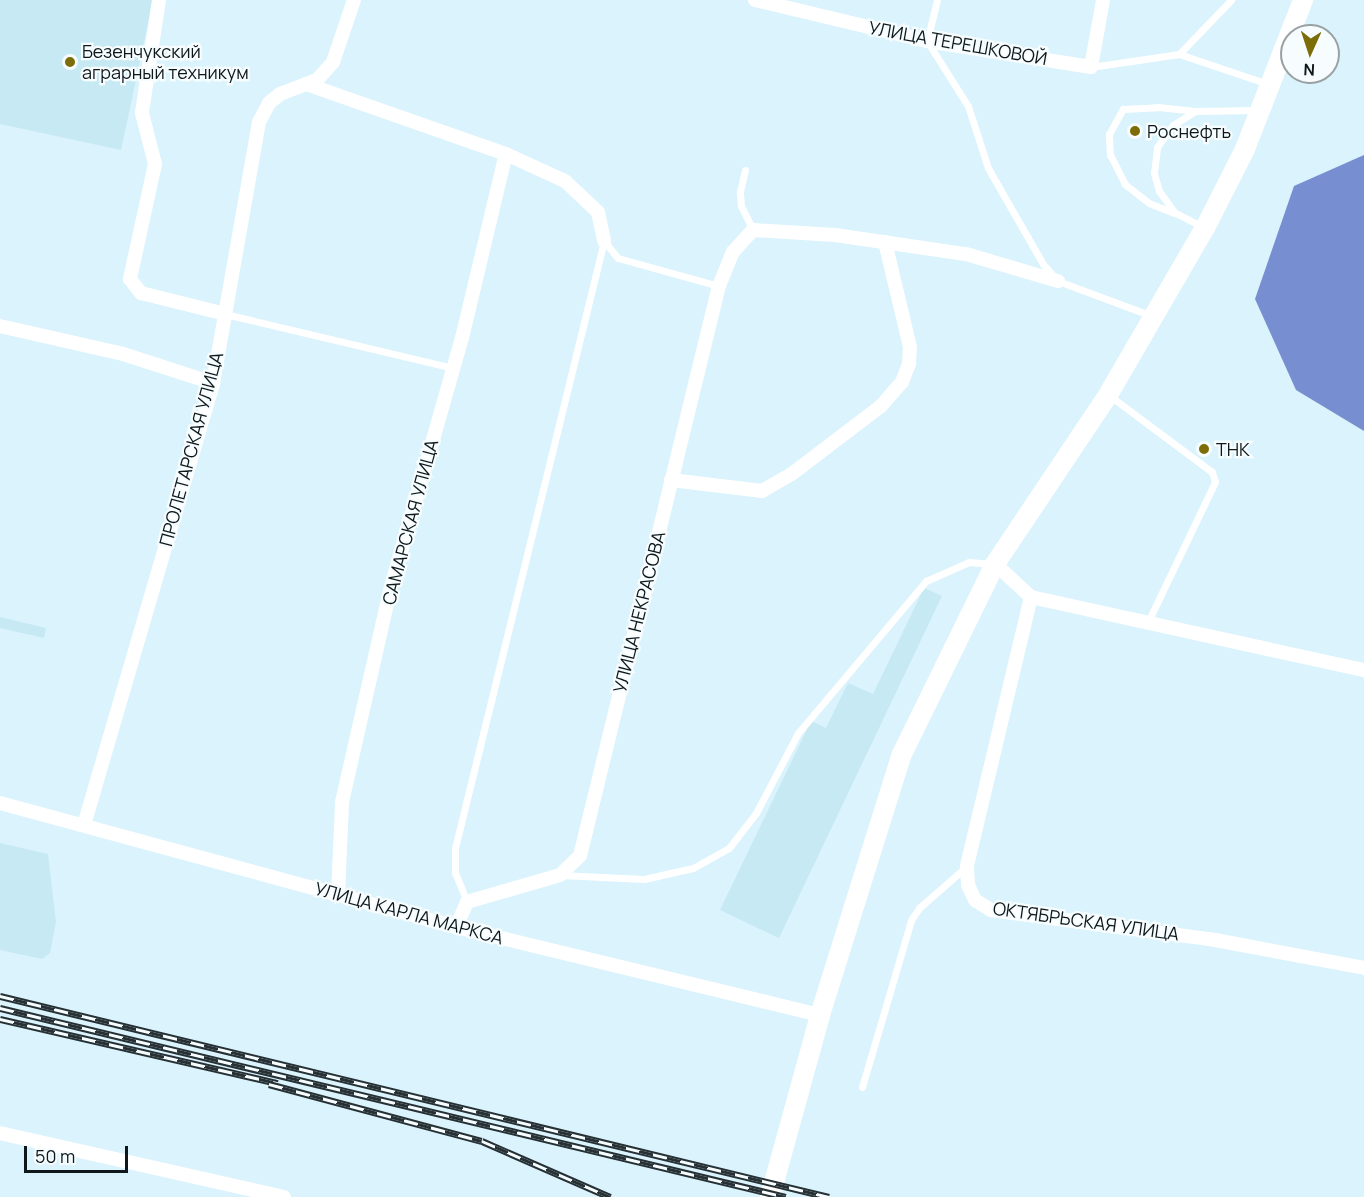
<!DOCTYPE html>
<html>
<head>
<meta charset="utf-8">
<style>
  body { margin:0 }
  #map { position:relative; width:1364px; height:1197px; overflow:hidden; background:#daf3fc; font-family:Manrope,sans-serif }
  div>[style] { position:absolute }
  [style*='--x'] { left:calc(var(--x)*1px); top:calc(var(--y)*1px); width:calc(var(--w)*1px); rotate:calc(var(--a)*1deg) }
  .built>* { inset:0; background:#c7e9f4 }
  .water>* { inset:0; background:#778fd0 }
  .lane>* { height:7px; margin:-3.5px; padding:0 3.5px; transform-origin:3.5px; border-radius:3.5px; background:#fff }
  .street>* { height:14px; margin:-7px; padding:0 7px; transform-origin:7px; border-radius:7px; background:#fff }
  .secondary>* { height:20px; margin:-10px; padding:0 10px; transform-origin:10px; border-radius:10px; background:#fff }
  .rail>* { height:7px; margin-top:-3.5px; transform-origin:0; background:repeating-linear-gradient(90deg,#f7fdfe 0 14px,#273135 0 28px); box-sizing:border-box; border-block:2px solid #273135 }
  .dots>* { width:16px; height:16px; translate:-50% -50%; box-sizing:border-box; border:3px solid #f7fdfe; border-radius:50% }
  span { translate:-50% -50%; white-space:nowrap; text-align:center; line-height:1.15; -webkit-text-stroke:4.5px #f7fdfe; paint-order:stroke }
  .street-label { font-size:18px; color:#0e171a }
  .poi-label { font-size:18px; color:#0e171a }
  .left { translate:0 -50%; text-align:left }
  .north { position:absolute; left:1280px; top:24px; width:60px; height:60px; box-sizing:border-box; background:#f7fdfe; border:2px solid #9aa1a3; border-radius:50%; rotate:183deg; font-size:16px; font-weight:700; line-height:24px; text-align:center; color:#0e171a }
  .north::after { content:''; display:block; margin:auto; width:21px; height:27px; background:#7d6d08; clip-path:polygon(50% 0,100% 100%,50% 72%,0 100%) }
  .scale { position:absolute; left:24px; top:1146px; width:104px; height:27px; box-sizing:border-box; border:3px solid #0e171a; border-top:0; padding-left:8px; font-size:18px; line-height:21px; white-space:nowrap; color:#0e171a; -webkit-text-stroke:4px #f7fdfe; paint-order:stroke }
</style>
</head>
<body>
<div id="map">
  <div class="built">
    <div style="clip-path:polygon(0 0,153px 0,121px 150px,0 124px)"></div>
    <div style="clip-path:polygon(924px 588px,942px 596px,779px 938px,720px 910px,811px 721px,826px 728px,848px 683px,873px 694px)"></div>
    <div style="clip-path:polygon(0 617px,46px 628px,44px 638px,0 628px)"></div>
    <div style="clip-path:polygon(0 843px,48px 854px,56px 922px,50px 953px,42px 959px,0 950px)"></div>
  </div>
  <div class="water">
    <div style="clip-path:polygon(1364px 155px,1364px 431px,1296px 390px,1255px 299px,1294px 186px)"></div>
  </div>
  <div class="lane">
    <div style="--x:937;--y:0;--w:42;--a:103.7"></div>
    <div style="--x:927;--y:41;--w:77;--a:57.8"></div>
    <div style="--x:968;--y:106;--w:65;--a:72.1"></div>
    <div style="--x:988;--y:168;--w:111;--a:60.2"></div>
    <div style="--x:1043;--y:264;--w:23;--a:49"></div>
    <div style="--x:1058;--y:281;--w:100;--a:20.4"></div>
    <div style="--x:1179;--y:54;--w:94;--a:18.6"></div>
    <div style="--x:1091;--y:67;--w:89;--a:-8.4"></div>
    <div style="--x:1179;--y:54;--w:75;--a:-46.1"></div>
    <div style="--x:745;--y:170;--w:23;--a:103"></div>
    <div style="--x:740;--y:192;--w:14;--a:86"></div>
    <div style="--x:741;--y:206;--w:27;--a:63"></div>
    <div style="--x:1174;--y:213;--w:27;--a:-158"></div>
    <div style="--x:1149;--y:203;--w:31;--a:-142"></div>
    <div style="--x:1125;--y:184;--w:33;--a:-117"></div>
    <div style="--x:1110;--y:155;--w:21;--a:-93"></div>
    <div style="--x:1109;--y:134;--w:29;--a:-61"></div>
    <div style="--x:1123;--y:109;--w:35;--a:-3"></div>
    <div style="--x:1158;--y:107;--w:37;--a:6"></div>
    <div style="--x:1203;--y:227;--w:31;--a:-153"></div>
    <div style="--x:1175;--y:213;--w:27;--a:-126"></div>
    <div style="--x:1159;--y:191;--w:19;--a:-106"></div>
    <div style="--x:1154;--y:173;--w:26;--a:-83"></div>
    <div style="--x:1157;--y:147;--w:27;--a:-54"></div>
    <div style="--x:1173;--y:125;--w:26;--a:-32"></div>
    <div style="--x:1195;--y:111;--w:64;--a:-0.9"></div>
    <div style="--x:604;--y:241;--w:22;--a:51"></div>
    <div style="--x:618;--y:258;--w:105;--a:15.5"></div>
    <div style="--x:225;--y:314;--w:234;--a:13.3"></div>
    <div style="--x:1110;--y:396;--w:127;--a:36.7"></div>
    <div style="--x:1212;--y:472;--w:10;--a:73"></div>
    <div style="--x:1215;--y:482;--w:155;--a:115.6"></div>
    <div style="--x:560;--y:875;--w:84;--a:2.7"></div>
    <div style="--x:644;--y:879;--w:50;--a:-12.7"></div>
    <div style="--x:693;--y:868;--w:41;--a:-29.1"></div>
    <div style="--x:729;--y:848;--w:44;--a:-52.4"></div>
    <div style="--x:756;--y:813;--w:90;--a:-62.3"></div>
    <div style="--x:798;--y:733;--w:199;--a:-49.9"></div>
    <div style="--x:926;--y:581;--w:47;--a:-23.8"></div>
    <div style="--x:969;--y:562;--w:23;--a:5"></div>
    <div style="--x:467;--y:902;--w:31;--a:-112"></div>
    <div style="--x:455;--y:873;--w:25;--a:-90"></div>
    <div style="--x:455;--y:848;--w:625;--a:-76.21"></div>
    <div style="--x:862;--y:1087;--w:174;--a:-73.6"></div>
    <div style="--x:911;--y:920;--w:14;--a:-56"></div>
    <div style="--x:919;--y:908;--w:64;--a:-41.2"></div>
  </div>
  <div class="street">
    <div style="--x:159;--y:0;--w:114;--a:98.6"></div>
    <div style="--x:142;--y:113;--w:53;--a:75.7"></div>
    <div style="--x:155;--y:164;--w:118;--a:102.3"></div>
    <div style="--x:130;--y:279;--w:18;--a:52"></div>
    <div style="--x:141;--y:293;--w:87;--a:14"></div>
    <div style="--x:755;--y:0;--w:177;--a:13.4"></div>
    <div style="--x:927;--y:41;--w:166;--a:9"></div>
    <div style="--x:1091;--y:67;--w:68;--a:-79.8"></div>
    <div style="--x:306;--y:84;--w:212;--a:19.3"></div>
    <div style="--x:506;--y:154;--w:65;--a:24.6"></div>
    <div style="--x:565;--y:181;--w:45;--a:43.2"></div>
    <div style="--x:598;--y:212;--w:30;--a:78"></div>
    <div style="--x:0;--y:326;--w:126;--a:12.8"></div>
    <div style="--x:123;--y:354;--w:95;--a:17.9"></div>
    <div style="--x:671;--y:480;--w:92;--a:6.9"></div>
    <div style="--x:762;--y:491;--w:36;--a:-30"></div>
    <div style="--x:793;--y:473;--w:111;--a:-37.3"></div>
    <div style="--x:881;--y:406;--w:32;--a:-49"></div>
    <div style="--x:902;--y:382;--w:19;--a:-69"></div>
    <div style="--x:909;--y:364;--w:17;--a:-87"></div>
    <div style="--x:910;--y:347;--w:108;--a:-103.4"></div>
    <div style="--x:995;--y:564;--w:49;--a:42.5"></div>
    <div style="--x:1031;--y:597;--w:341;--a:12.4"></div>
    <div style="--x:1031;--y:597;--w:277;--a:103.4"></div>
    <div style="--x:967;--y:866;--w:19;--a:87"></div>
    <div style="--x:968;--y:885;--w:17;--a:65"></div>
    <div style="--x:975;--y:900;--w:19;--a:32"></div>
    <div style="--x:991;--y:910;--w:226;--a:7.6"></div>
    <div style="--x:1215;--y:940;--w:152;--a:10.6"></div>
    <div style="--x:0;--y:803;--w:473;--a:15.2"></div>
    <div style="--x:456;--y:927;--w:374;--a:13.6"></div>
    <div style="--x:84;--y:825;--w:460;--a:-73.7"></div>
    <div style="--x:213;--y:383;--w:265;--a:-80"></div>
    <div style="--x:259;--y:122;--w:21;--a:-62"></div>
    <div style="--x:269;--y:103;--w:14;--a:-39"></div>
    <div style="--x:280;--y:94;--w:40;--a:-21"></div>
    <div style="--x:317;--y:80;--w:24;--a:-48"></div>
    <div style="--x:333;--y:62;--w:65;--a:-71.3"></div>
    <div style="--x:338;--y:895;--w:93;--a:-87.5"></div>
    <div style="--x:342;--y:802;--w:221;--a:-77.2"></div>
    <div style="--x:391;--y:587;--w:259;--a:-74.1"></div>
    <div style="--x:462;--y:338;--w:189;--a:-76.6"></div>
    <div style="--x:456;--y:927;--w:27;--a:-66"></div>
    <div style="--x:467;--y:902;--w:97;--a:-16.2"></div>
    <div style="--x:560;--y:875;--w:28;--a:-44"></div>
    <div style="--x:580;--y:856;--w:587;--a:-76.3"></div>
    <div style="--x:719;--y:286;--w:37;--a:-68"></div>
    <div style="--x:733;--y:252;--w:30;--a:-48"></div>
    <div style="--x:753;--y:230;--w:82;--a:3.5"></div>
    <div style="--x:835;--y:235;--w:132;--a:8.3"></div>
    <div style="--x:966;--y:254;--w:96;--a:16.4"></div>
    <div style="--x:0;--y:1133;--w:291;--a:12.7"></div>
  </div>
  <div class="secondary">
    <div style="--x:770;--y:1197;--w:189;--a:-74.6"></div>
    <div style="--x:820;--y:1015;--w:274;--a:-72.6"></div>
    <div style="--x:902;--y:754;--w:212;--a:-63.9"></div>
    <div style="--x:995;--y:564;--w:203;--a:-56.2"></div>
    <div style="--x:1108;--y:395;--w:193;--a:-59.9"></div>
    <div style="--x:1205;--y:228;--w:89;--a:-63.1"></div>
    <div style="--x:1245;--y:149;--w:160;--a:-68.7"></div>
  </div>
  <div class="rail">
    <div style="--x:0;--y:996;--w:853;--a:13.63"></div>
    <div style="--x:0;--y:1008;--w:808;--a:13.52"></div>
    <div style="--x:0;--y:1019;--w:285;--a:13"></div>
    <div style="--x:269;--y:1084;--w:220;--a:15"></div>
    <div style="--x:482;--y:1141;--w:140;--a:23.6"></div>
  </div>
  <div class="dots">
    <div style="left:70px;top:62px;background:#7d6d08"></div>
    <div style="left:1135px;top:131px;background:#7d6d08"></div>
    <div style="left:1204px;top:449px;background:#7d6d08"></div>
  </div>
  <div class="street-label">
    <span style="left:958px;top:43px;rotate:10deg">УЛИЦА ТЕРЕШКОВОЙ</span>
    <span style="left:191px;top:449px;rotate:-75deg">ПРОЛЕТАРСКАЯ УЛИЦА</span>
    <span style="left:410px;top:522px;rotate:-75deg">САМАРСКАЯ УЛИЦА</span>
    <span style="left:639px;top:612px;rotate:-76deg">УЛИЦА НЕКРАСОВА</span>
    <span style="left:409px;top:913px;rotate:15deg">УЛИЦА КАРЛА МАРКСА</span>
    <span style="left:1086px;top:921px;rotate:8deg">ОКТЯБРЬСКАЯ УЛИЦА</span>
  </div>
  <div class="poi-label">
    <span class="left" style="left:82px;top:62px">Безенчукский<br>аграрный техникум</span>
    <span class="left" style="left:1147px;top:131px">Роснефть</span>
    <span class="left" style="left:1216px;top:449px">ТНК</span>
  </div>
  <div class="north">N</div>
  <div class="scale">50 m</div>
</div>
</body>
</html>
